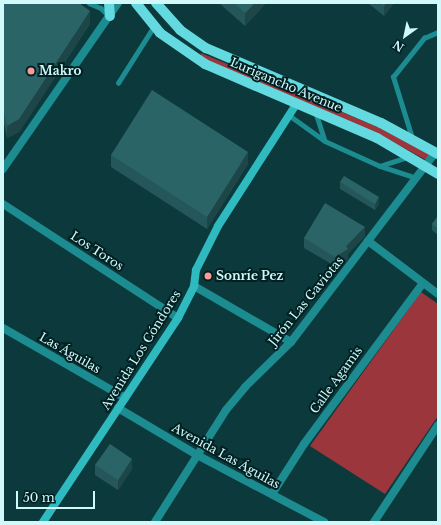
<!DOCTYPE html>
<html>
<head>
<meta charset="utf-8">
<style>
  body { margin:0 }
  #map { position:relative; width:441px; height:525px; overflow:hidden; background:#0c3a3c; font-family:"Libre Baskerville",serif }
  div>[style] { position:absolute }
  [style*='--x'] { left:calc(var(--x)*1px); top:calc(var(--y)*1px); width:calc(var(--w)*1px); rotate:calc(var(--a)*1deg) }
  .green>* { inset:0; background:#9b363c }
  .lane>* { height:4.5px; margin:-2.25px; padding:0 2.25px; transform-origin:2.25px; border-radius:2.25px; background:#1c8c91 }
  .street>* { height:8px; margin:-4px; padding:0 4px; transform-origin:4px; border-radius:4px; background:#1c8c91 }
  .secondary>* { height:8px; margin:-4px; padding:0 4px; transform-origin:4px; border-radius:4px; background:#2fbac0 }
  .primary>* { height:10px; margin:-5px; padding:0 5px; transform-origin:5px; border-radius:5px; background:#64d9df }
  .wall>* { inset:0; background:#255659 }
  .shaded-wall>* { inset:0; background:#1e4648 }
  .building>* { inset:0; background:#2b6467 }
  .dots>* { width:11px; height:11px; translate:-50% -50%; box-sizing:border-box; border:2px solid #002022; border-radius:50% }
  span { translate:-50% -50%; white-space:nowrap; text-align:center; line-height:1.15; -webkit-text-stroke:4px #002022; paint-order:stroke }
  .poi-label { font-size:12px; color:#d2f9fa; font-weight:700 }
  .left { translate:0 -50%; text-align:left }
  .street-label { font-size:12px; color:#d2f9fa }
  .frame { position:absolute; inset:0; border:4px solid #d2f9fa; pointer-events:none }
  .north { position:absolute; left:385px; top:16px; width:40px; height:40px; -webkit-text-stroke:3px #002022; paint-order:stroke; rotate:213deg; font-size:11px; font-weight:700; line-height:16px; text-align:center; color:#d2f9fa }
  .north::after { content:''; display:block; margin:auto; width:14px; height:18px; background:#d2f9fa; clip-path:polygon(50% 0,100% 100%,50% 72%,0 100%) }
  .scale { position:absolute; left:16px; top:491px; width:79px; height:18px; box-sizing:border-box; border:2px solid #d2f9fa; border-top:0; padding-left:5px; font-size:12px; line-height:14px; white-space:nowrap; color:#d2f9fa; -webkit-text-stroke:3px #002022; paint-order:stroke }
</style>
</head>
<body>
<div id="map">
  <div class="green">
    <div style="clip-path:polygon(201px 53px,380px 128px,430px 155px,426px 160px,377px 133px,200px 57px)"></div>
    <div style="clip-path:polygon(421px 292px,438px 304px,438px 416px,385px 494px,310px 446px)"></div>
  </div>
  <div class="lane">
    <div style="--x:89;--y:3;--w:13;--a:23"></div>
    <div style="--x:101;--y:8;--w:11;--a:45"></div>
    <div style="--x:118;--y:83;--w:67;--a:-57.7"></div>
    <div style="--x:316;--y:113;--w:28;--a:72"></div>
    <div style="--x:289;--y:115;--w:44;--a:35.8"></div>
    <div style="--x:325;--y:141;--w:60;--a:24.4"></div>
    <div style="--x:380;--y:166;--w:38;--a:18"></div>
    <div style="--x:412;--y:138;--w:64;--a:-107.3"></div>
    <div style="--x:393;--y:77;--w:50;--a:-51.5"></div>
    <div style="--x:424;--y:38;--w:15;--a:-23"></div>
    <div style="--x:380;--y:166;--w:28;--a:-18"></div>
  </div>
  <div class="street">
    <div style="--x:3;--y:169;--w:202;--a:-55.3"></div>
    <div style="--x:3;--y:204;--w:209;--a:33.1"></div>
    <div style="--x:368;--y:241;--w:88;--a:37.1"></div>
    <div style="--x:194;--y:286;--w:112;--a:30"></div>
    <div style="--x:3;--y:328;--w:141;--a:29.8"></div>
    <div style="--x:118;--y:408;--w:92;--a:30.7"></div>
    <div style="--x:197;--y:455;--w:144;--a:27.8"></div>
    <div style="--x:272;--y:494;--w:59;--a:-57.4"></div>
    <div style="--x:304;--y:444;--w:200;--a:-53.5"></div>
    <div style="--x:155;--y:522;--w:133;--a:-57.6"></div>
    <div style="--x:226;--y:410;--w:30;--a:-50"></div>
    <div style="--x:245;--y:387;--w:64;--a:-44.4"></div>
    <div style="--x:291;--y:342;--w:239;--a:-52.7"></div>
    <div style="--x:374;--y:522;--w:116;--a:-56.6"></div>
  </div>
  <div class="secondary">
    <div style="--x:43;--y:522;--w:245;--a:-56.5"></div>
    <div style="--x:178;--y:318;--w:36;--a:-63"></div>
    <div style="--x:194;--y:286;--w:16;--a:-83"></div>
    <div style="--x:196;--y:270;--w:49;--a:-63.4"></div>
    <div style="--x:218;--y:226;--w:146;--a:-57.3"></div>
  </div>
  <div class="primary">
    <div style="--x:109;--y:3;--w:13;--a:86"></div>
    <div style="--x:136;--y:3;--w:38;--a:51"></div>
    <div style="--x:160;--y:33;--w:55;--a:34.6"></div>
    <div style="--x:205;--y:64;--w:187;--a:23.3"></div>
    <div style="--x:377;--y:138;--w:71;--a:30.5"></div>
    <div style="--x:156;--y:3;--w:36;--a:48"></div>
    <div style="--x:180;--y:30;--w:32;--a:35"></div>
    <div style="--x:206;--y:48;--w:190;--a:23.2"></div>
    <div style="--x:381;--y:123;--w:65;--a:28.5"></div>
  </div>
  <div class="wall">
    <div style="clip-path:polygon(3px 3px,90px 24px,19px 132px,7px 138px,3px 118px)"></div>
    <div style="clip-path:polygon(219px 3px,266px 3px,245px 26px)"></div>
    <div style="clip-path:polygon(368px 3px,394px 3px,384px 16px)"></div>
    <div style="clip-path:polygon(111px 155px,248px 164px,207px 229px,111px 167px)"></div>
    <div style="clip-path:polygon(340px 182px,379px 204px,375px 210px,340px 189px)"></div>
    <div style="clip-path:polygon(438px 216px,438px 235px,432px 230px,432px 224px)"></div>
    <div style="clip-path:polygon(365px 236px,348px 254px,348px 259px,335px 266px,304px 248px,304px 238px)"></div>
    <div style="clip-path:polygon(95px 465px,132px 469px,118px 490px,95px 475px)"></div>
  </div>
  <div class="shaded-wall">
    <div style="clip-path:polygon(255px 3px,266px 3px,245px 26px,245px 13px)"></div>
    <div style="clip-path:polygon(386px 3px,394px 3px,384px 16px,384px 6px)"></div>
    <div style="clip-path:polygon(90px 11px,90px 24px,19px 132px,7px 138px,7px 126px)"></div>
    <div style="clip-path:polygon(248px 152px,248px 164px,207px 229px,207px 217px)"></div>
    <div style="clip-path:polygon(379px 197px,379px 204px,375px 210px,375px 204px)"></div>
    <div style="clip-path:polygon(365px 227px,365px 236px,348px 254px,348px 259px,335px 266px,335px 257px)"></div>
    <div style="clip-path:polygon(132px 459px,132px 469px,118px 490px,118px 480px)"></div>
  </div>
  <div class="building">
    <div style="clip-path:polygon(3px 3px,79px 3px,90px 11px,19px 119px,7px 126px,3px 106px)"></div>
    <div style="clip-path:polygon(234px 3px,255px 3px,245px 13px)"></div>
    <div style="clip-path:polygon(380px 3px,386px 3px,384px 6px)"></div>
    <div style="clip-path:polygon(152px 90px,248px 152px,207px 217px,111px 155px)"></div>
    <div style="clip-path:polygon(344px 176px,379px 197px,375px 204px,340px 182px)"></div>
    <div style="clip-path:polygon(325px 203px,365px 227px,346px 246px,348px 249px,335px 257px,304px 238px)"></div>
    <div style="clip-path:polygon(438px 216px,438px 229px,432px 224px)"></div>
    <div style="clip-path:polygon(110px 444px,132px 459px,118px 480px,95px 465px)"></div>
  </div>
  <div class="dots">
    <div style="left:31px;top:71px;background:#f59b9b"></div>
    <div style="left:208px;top:276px;background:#f59b9b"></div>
  </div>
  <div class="poi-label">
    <span class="left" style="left:39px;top:71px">Makro</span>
    <span class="left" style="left:216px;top:276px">Sonríe Pez</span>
  </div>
  <div class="street-label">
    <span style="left:286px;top:85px;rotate:23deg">Lurigancho Avenue</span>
    <span style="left:97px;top:251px;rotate:33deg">Los Toros</span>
    <span style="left:306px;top:301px;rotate:-51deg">Jirón Las Gaviotas</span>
    <span style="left:141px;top:350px;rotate:-58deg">Avenida Los Cóndores</span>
    <span style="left:70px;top:353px;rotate:30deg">Las Águilas</span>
    <span style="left:336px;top:380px;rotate:-54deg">Calle Agamis</span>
    <span style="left:226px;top:456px;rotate:29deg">Avenida Las Águilas</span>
  </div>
  <div class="frame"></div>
  <div class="north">N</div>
  <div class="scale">50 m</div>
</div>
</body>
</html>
